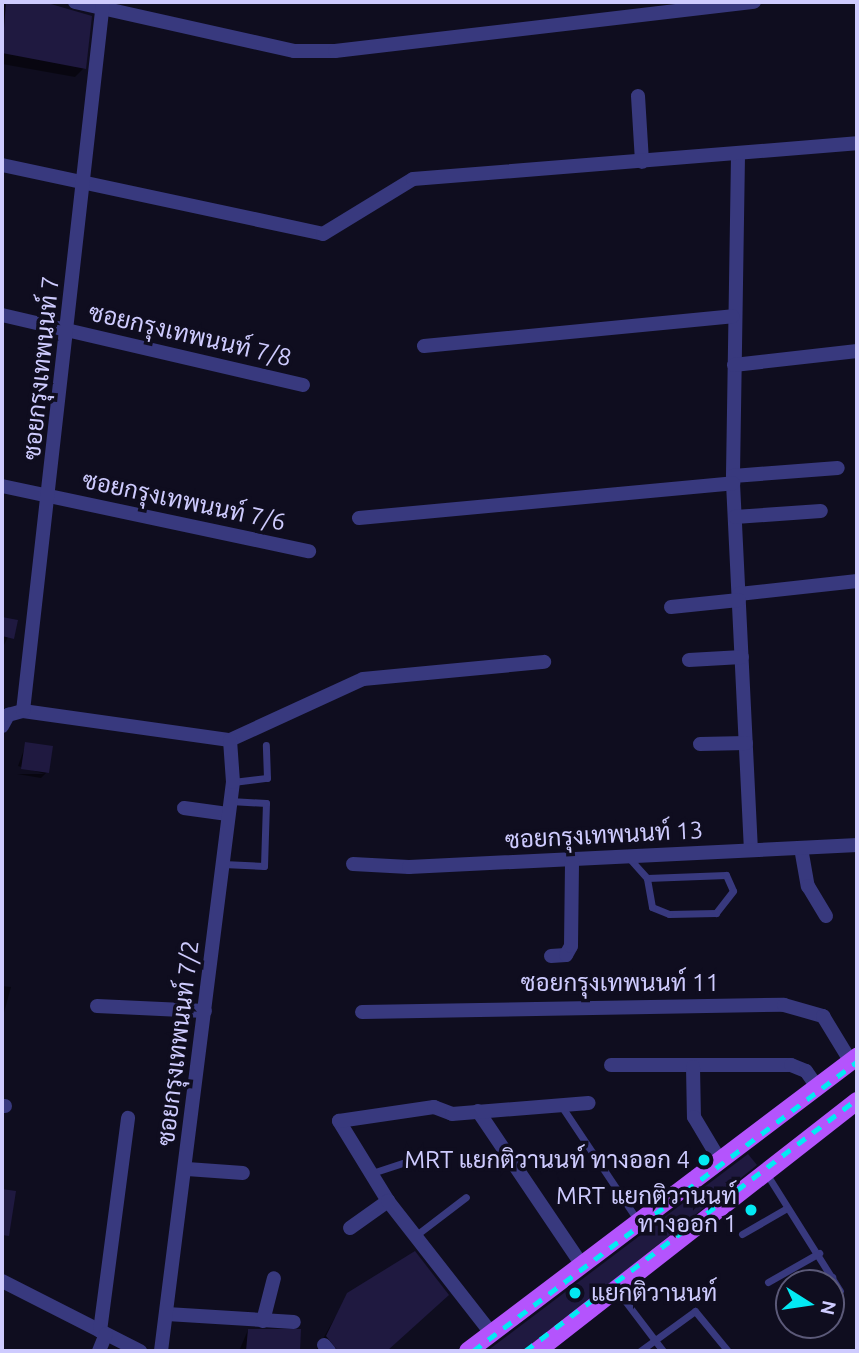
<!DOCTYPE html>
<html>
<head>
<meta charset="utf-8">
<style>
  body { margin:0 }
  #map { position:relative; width:859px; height:1353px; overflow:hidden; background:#0f0d1f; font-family:Ubuntu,Sarabun,sans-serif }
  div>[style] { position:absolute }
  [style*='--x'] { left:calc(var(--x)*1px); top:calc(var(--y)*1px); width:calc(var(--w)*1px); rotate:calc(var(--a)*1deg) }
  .shadow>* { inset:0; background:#0007 }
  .building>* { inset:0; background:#1f1940 }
  .lane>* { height:7px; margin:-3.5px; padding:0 3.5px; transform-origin:3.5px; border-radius:3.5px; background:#38397e }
  .street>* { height:14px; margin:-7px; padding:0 7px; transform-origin:7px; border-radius:7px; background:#38397e }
  .primary>* { height:18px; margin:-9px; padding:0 9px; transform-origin:9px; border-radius:9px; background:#b454fd }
  .rail>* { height:4.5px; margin-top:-2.25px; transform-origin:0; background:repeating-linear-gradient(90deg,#03e9f3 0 10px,transparent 0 19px) }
  .dots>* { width:19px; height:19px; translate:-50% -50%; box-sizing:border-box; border:4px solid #0f0d1f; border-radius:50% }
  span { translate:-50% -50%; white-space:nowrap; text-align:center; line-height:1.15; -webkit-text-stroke:7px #0f0d1f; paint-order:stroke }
  .street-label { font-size:24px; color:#cecbfe }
  .poi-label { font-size:24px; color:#cecbfe }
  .right { translate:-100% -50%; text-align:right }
  .left { translate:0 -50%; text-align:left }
  .frame { position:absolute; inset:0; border:4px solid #cecbfe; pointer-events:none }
  .north { position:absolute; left:775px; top:1269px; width:70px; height:70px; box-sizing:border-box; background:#0f0d1f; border:2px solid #5b5978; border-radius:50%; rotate:102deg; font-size:19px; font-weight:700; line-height:28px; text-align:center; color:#cecbfe }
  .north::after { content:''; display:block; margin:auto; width:24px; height:32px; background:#03e9f3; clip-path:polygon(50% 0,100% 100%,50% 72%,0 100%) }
</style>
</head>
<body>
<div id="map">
  <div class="shadow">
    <div style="clip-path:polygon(4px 2px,90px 17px,84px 68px,75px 77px,2px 64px)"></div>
    <div style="clip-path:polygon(2px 618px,16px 621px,3px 647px,2px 647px)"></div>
    <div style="clip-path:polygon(26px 744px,47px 772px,41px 778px,17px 774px,45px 774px,18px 766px)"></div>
    <div style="clip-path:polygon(2px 986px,11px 987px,2px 1020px)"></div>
    <div style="clip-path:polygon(348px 1295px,434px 1307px,386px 1351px,316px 1351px)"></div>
    <div style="clip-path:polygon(248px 1330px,298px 1331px,298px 1351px,239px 1351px)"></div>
  </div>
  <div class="building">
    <div style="clip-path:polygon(6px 2px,44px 2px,92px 16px,86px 69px,2px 53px)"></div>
    <div style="clip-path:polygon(2px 617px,18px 620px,14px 639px,2px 636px)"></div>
    <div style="clip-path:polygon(25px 742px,53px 746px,49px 773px,21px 769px)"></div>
    <div style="clip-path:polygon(748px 1154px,757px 1165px,526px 1351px,487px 1351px)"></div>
    <div style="clip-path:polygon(2px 1189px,16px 1191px,9px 1236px,2px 1235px)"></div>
    <div style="clip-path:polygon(415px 1251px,449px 1295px,387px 1351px,338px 1351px,326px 1336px,347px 1293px)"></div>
    <div style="clip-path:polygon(248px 1329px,301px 1329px,300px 1351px,246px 1351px)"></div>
  </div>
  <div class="lane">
    <div style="--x:233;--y:782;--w:34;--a:-7"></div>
    <div style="--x:267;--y:778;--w:33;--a:-92"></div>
    <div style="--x:629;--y:858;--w:27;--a:48"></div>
    <div style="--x:647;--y:878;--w:79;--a:-2.2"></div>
    <div style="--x:726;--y:875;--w:17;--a:66"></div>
    <div style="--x:733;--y:891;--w:28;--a:128"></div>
    <div style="--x:716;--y:913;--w:47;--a:178.8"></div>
    <div style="--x:669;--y:914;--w:18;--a:-158"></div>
    <div style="--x:652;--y:907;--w:29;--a:-100"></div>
    <div style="--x:223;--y:864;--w:41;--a:2.8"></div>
    <div style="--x:264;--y:866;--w:63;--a:-88.2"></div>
    <div style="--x:266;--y:803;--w:36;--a:-177"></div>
    <div style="--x:562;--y:1107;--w:137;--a:56.3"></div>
    <div style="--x:766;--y:1173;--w:139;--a:57.9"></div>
    <div style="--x:369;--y:1174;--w:55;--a:-18.1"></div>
    <div style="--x:742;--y:1234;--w:52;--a:-30"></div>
    <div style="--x:415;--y:1236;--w:64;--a:-37.4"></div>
    <div style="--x:768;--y:1282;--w:59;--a:-29.6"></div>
    <div style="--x:822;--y:1283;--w:12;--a:-31"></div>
    <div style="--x:616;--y:1289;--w:78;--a:52.8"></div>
    <div style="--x:785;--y:1306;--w:5;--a:-37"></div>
    <div style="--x:640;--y:1351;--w:68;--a:-36"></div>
    <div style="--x:695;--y:1311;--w:52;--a:50.5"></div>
  </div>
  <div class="street">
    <div style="--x:75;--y:2;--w:224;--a:12.6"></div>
    <div style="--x:294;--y:51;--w:41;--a:0"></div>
    <div style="--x:335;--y:51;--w:422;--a:-6.7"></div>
    <div style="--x:638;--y:96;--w:66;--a:86.5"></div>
    <div style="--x:738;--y:156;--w:327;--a:90.9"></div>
    <div style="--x:733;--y:483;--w:367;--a:87.2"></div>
    <div style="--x:2;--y:165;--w:328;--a:12.1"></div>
    <div style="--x:323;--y:234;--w:105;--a:-31.4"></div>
    <div style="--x:413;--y:179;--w:445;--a:-4.6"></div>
    <div style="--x:2;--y:315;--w:309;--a:13.1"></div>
    <div style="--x:424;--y:346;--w:310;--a:-5.5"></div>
    <div style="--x:734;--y:365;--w:124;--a:-6.5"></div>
    <div style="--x:733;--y:476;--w:105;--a:-4.4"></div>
    <div style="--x:2;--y:486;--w:314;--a:12"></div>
    <div style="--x:735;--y:517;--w:86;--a:-4"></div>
    <div style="--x:359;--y:518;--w:376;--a:-5.3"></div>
    <div style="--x:739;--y:594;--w:119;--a:-6.3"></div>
    <div style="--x:671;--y:607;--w:68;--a:-5.9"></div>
    <div style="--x:689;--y:660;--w:53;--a:-3.2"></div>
    <div style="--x:23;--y:711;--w:209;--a:8"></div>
    <div style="--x:230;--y:740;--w:146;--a:-24.6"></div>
    <div style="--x:363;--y:679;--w:182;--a:-5.4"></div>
    <div style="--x:2;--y:726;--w:13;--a:-61"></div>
    <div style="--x:8;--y:715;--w:16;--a:-15"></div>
    <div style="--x:23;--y:711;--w:713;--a:-83.56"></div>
    <div style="--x:700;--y:744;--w:46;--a:-1.2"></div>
    <div style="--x:184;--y:808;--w:44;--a:7.8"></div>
    <div style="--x:801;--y:848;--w:39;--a:80"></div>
    <div style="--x:808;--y:886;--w:35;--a:59"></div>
    <div style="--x:353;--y:864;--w:56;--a:3.1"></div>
    <div style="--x:409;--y:867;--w:449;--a:-2.8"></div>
    <div style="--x:551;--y:956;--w:15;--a:-4"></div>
    <div style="--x:566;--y:955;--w:10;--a:-61"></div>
    <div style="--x:571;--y:946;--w:85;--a:-89.3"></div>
    <div style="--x:97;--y:1006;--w:108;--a:2.7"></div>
    <div style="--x:362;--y:1012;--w:422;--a:-1"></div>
    <div style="--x:784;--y:1005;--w:41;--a:15.8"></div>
    <div style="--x:823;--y:1016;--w:54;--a:58.7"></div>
    <div style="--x:611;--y:1065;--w:180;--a:0"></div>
    <div style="--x:791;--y:1065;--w:16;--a:22"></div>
    <div style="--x:806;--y:1071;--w:21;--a:55"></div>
    <div style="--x:693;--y:1067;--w:50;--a:88.9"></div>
    <div style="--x:694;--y:1117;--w:49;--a:59.2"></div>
    <div style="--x:2;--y:1106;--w:3;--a:0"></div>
    <div style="--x:478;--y:1111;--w:186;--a:56"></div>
    <div style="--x:187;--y:1169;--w:56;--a:4.1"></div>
    <div style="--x:388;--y:1201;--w:94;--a:-121.5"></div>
    <div style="--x:339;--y:1121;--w:96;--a:-8.4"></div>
    <div style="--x:434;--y:1107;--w:19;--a:21"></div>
    <div style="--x:452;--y:1114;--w:137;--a:-4.6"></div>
    <div style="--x:350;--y:1228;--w:47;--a:-35.4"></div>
    <div style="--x:388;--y:1201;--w:167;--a:52"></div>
    <div style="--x:2;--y:1281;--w:155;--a:26.9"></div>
    <div style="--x:167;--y:1314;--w:127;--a:3.6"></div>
    <div style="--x:263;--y:1321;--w:44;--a:-75.7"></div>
    <div style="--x:100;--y:1331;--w:215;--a:-82.5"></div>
    <div style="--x:324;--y:1345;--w:8;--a:50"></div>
    <div style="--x:99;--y:1351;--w:18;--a:-68"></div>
    <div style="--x:161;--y:1351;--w:574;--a:-82.79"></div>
    <div style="--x:233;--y:782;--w:42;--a:-94.1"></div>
  </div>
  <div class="primary">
    <div style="--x:468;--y:1351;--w:488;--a:-37.1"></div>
    <div style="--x:537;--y:1351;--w:406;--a:-38"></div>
  </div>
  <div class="rail">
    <div style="--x:473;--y:1351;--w:481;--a:-37"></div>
    <div style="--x:525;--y:1351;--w:417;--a:-37.2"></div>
  </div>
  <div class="dots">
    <div style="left:704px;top:1160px;background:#03e9f3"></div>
    <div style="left:751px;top:1210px;background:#03e9f3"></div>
    <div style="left:575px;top:1293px;background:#03e9f3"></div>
  </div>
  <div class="street-label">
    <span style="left:190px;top:335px;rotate:13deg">ซอยกรุงเทพนนท์ 7/8</span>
    <span style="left:41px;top:368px;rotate:-84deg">ซอยกรุงเทพนนท์ 7</span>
    <span style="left:184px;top:501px;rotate:12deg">ซอยกรุงเทพนนท์ 7/6</span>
    <span style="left:604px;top:835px;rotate:-3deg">ซอยกรุงเทพนนท์ 13</span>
    <span style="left:620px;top:983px">ซอยกรุงเทพนนท์ 11</span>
    <span style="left:178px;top:1043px;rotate:-83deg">ซอยกรุงเทพนนท์ 7/2</span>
  </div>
  <div class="poi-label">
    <span class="right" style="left:690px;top:1160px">MRT แยกติวานนท์ ทางออก 4</span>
    <span class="right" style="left:737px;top:1210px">MRT แยกติวานนท์<br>ทางออก 1</span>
    <span class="left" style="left:591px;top:1293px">แยกติวานนท์</span>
  </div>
  <div class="frame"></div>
  <div class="north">N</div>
</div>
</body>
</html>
